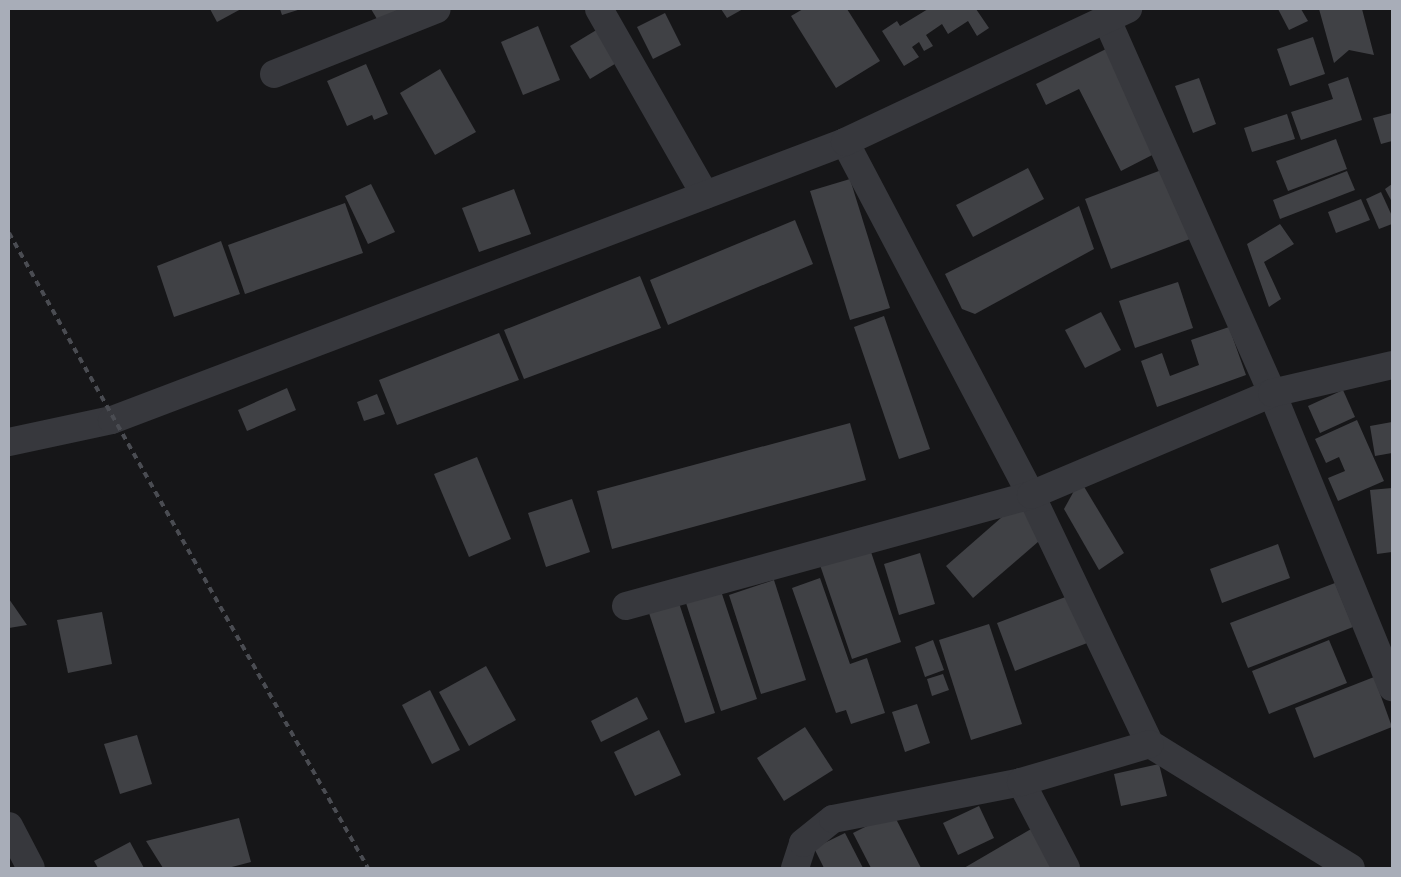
<!DOCTYPE html>
<html>
<head>
<meta charset="utf-8">
<style>
  body { margin:0 }
  #map { position:relative; width:1401px; height:877px; overflow:hidden; background:#161618; font-family:Quicksand,sans-serif }
  div>[style] { position:absolute }
  [style*='--x'] { left:calc(var(--x)*1px); top:calc(var(--y)*1px); width:calc(var(--w)*1px); rotate:calc(var(--a)*1deg) }
  .building>* { inset:0; background:#404145 }
  .minor>* { height:28px; margin:-14px; padding:0 14px; transform-origin:14px; border-radius:14px; background:#37383d }
  .rail>* { height:4px; margin-top:-2px; transform-origin:0; background:repeating-linear-gradient(90deg,#4a4c52 0 6px,transparent 0 11px) }
  span { translate:-50% -50%; white-space:nowrap; text-align:center; line-height:1.15; -webkit-text-stroke:4.5px #111113; paint-order:stroke }
  .frame { position:absolute; inset:0; border:10px solid #a8adb8; pointer-events:none }
</style>
</head>
<body>
<div id="map">
  <div class="building">
    <div style="clip-path:polygon(210px 9px,241px 9px,217px 22px)"></div>
    <div style="clip-path:polygon(280px 9px,301px 9px,282px 15px)"></div>
    <div style="clip-path:polygon(371px 9px,419px 9px,383px 29px)"></div>
    <div style="clip-path:polygon(721px 9px,743px 9px,727px 18px)"></div>
    <div style="clip-path:polygon(803px 9px,847px 9px,880px 61px,836px 88px,791px 16px)"></div>
    <div style="clip-path:polygon(928px 9px,976px 9px,989px 28px,977px 36px,968px 21px,948px 34px,942px 24px,926px 35px,933px 46px,924px 51px,919px 42px,912px 47px,919px 57px,904px 66px,882px 31px,897px 21px,900px 26px)"></div>
    <div style="clip-path:polygon(1278px 9px,1301px 9px,1308px 21px,1289px 30px)"></div>
    <div style="clip-path:polygon(1319px 9px,1362px 9px,1374px 55px,1349px 50px,1334px 63px)"></div>
    <div style="clip-path:polygon(665px 13px,681px 45px,653px 59px,637px 27px)"></div>
    <div style="clip-path:polygon(538px 26px,560px 80px,523px 95px,501px 42px)"></div>
    <div style="clip-path:polygon(603px 26px,623px 59px,590px 79px,570px 46px)"></div>
    <div style="clip-path:polygon(1313px 37px,1325px 74px,1290px 86px,1277px 49px)"></div>
    <div style="clip-path:polygon(1108px 48px,1160px 151px,1121px 171px,1079px 89px,1046px 105px,1036px 84px)"></div>
    <div style="clip-path:polygon(366px 64px,388px 114px,374px 120px,372px 115px,347px 126px,327px 81px)"></div>
    <div style="clip-path:polygon(440px 69px,476px 132px,435px 155px,400px 93px)"></div>
    <div style="clip-path:polygon(1348px 77px,1362px 120px,1301px 140px,1291px 112px,1333px 99px,1328px 84px)"></div>
    <div style="clip-path:polygon(1199px 78px,1216px 124px,1193px 133px,1175px 86px)"></div>
    <div style="clip-path:polygon(1392px 113px,1392px 141px,1381px 144px,1373px 118px)"></div>
    <div style="clip-path:polygon(1287px 114px,1295px 139px,1252px 152px,1244px 128px)"></div>
    <div style="clip-path:polygon(1336px 139px,1347px 169px,1288px 191px,1276px 161px)"></div>
    <div style="clip-path:polygon(1028px 168px,1044px 199px,973px 237px,956px 205px)"></div>
    <div style="clip-path:polygon(1164px 169px,1190px 239px,1111px 269px,1085px 199px)"></div>
    <div style="clip-path:polygon(1347px 171px,1355px 190px,1280px 219px,1273px 200px)"></div>
    <div style="clip-path:polygon(850px 179px,890px 308px,850px 320px,810px 191px)"></div>
    <div style="clip-path:polygon(371px 184px,395px 232px,368px 244px,345px 196px)"></div>
    <div style="clip-path:polygon(1392px 184px,1392px 202px,1385px 189px)"></div>
    <div style="clip-path:polygon(514px 189px,531px 234px,479px 252px,462px 208px)"></div>
    <div style="clip-path:polygon(1381px 192px,1392px 216px,1392px 224px,1379px 229px,1366px 199px)"></div>
    <div style="clip-path:polygon(1361px 199px,1370px 220px,1336px 233px,1328px 212px)"></div>
    <div style="clip-path:polygon(345px 203px,363px 253px,245px 294px,228px 245px)"></div>
    <div style="clip-path:polygon(1079px 206px,1094px 249px,975px 314px,962px 309px,945px 274px)"></div>
    <div style="clip-path:polygon(795px 220px,813px 264px,668px 325px,650px 280px)"></div>
    <div style="clip-path:polygon(1280px 224px,1294px 244px,1264px 262px,1281px 299px,1269px 307px,1247px 244px)"></div>
    <div style="clip-path:polygon(221px 241px,240px 294px,174px 317px,157px 266px)"></div>
    <div style="clip-path:polygon(640px 276px,661px 328px,524px 379px,504px 330px)"></div>
    <div style="clip-path:polygon(1178px 282px,1193px 328px,1135px 348px,1119px 301px)"></div>
    <div style="clip-path:polygon(1101px 312px,1121px 350px,1085px 368px,1065px 330px)"></div>
    <div style="clip-path:polygon(884px 316px,930px 449px,899px 459px,854px 327px)"></div>
    <div style="clip-path:polygon(1229px 327px,1246px 375px,1157px 407px,1141px 361px,1162px 353px,1170px 376px,1199px 365px,1191px 340px)"></div>
    <div style="clip-path:polygon(499px 333px,519px 380px,397px 425px,379px 380px)"></div>
    <div style="clip-path:polygon(287px 388px,296px 410px,247px 431px,238px 410px)"></div>
    <div style="clip-path:polygon(1343px 390px,1355px 417px,1320px 433px,1308px 406px)"></div>
    <div style="clip-path:polygon(377px 394px,385px 414px,364px 421px,357px 402px)"></div>
    <div style="clip-path:polygon(1357px 420px,1384px 481px,1338px 501px,1328px 478px,1345px 471px,1339px 457px,1326px 463px,1315px 439px)"></div>
    <div style="clip-path:polygon(1392px 422px,1392px 453px,1375px 456px,1370px 426px)"></div>
    <div style="clip-path:polygon(850px 423px,866px 480px,612px 549px,597px 491px)"></div>
    <div style="clip-path:polygon(477px 457px,511px 539px,469px 557px,434px 474px)"></div>
    <div style="clip-path:polygon(1080px 480px,1124px 553px,1099px 570px,1064px 509px)"></div>
    <div style="clip-path:polygon(1392px 488px,1392px 552px,1377px 554px,1370px 490px)"></div>
    <div style="clip-path:polygon(572px 499px,590px 552px,546px 567px,528px 513px)"></div>
    <div style="clip-path:polygon(1018px 503px,1046px 535px,973px 598px,946px 566px)"></div>
    <div style="clip-path:polygon(1278px 544px,1290px 578px,1222px 603px,1210px 569px)"></div>
    <div style="clip-path:polygon(870px 549px,901px 642px,852px 659px,820px 565px)"></div>
    <div style="clip-path:polygon(920px 553px,935px 604px,899px 615px,884px 564px)"></div>
    <div style="clip-path:polygon(820px 578px,850px 664px,867px 658px,885px 713px,851px 724px,846px 710px,836px 713px,792px 588px)"></div>
    <div style="clip-path:polygon(774px 580px,806px 680px,761px 694px,729px 595px)"></div>
    <div style="clip-path:polygon(1335px 583px,1353px 627px,1248px 668px,1230px 623px)"></div>
    <div style="clip-path:polygon(721px 591px,757px 699px,721px 711px,686px 603px)"></div>
    <div style="clip-path:polygon(1076px 593px,1095px 640px,1015px 671px,997px 623px)"></div>
    <div style="clip-path:polygon(9px 599px,27px 625px,9px 628px)"></div>
    <div style="clip-path:polygon(679px 603px,715px 713px,685px 723px,649px 613px)"></div>
    <div style="clip-path:polygon(102px 612px,112px 664px,68px 673px,57px 620px)"></div>
    <div style="clip-path:polygon(989px 624px,1022px 724px,971px 740px,939px 640px)"></div>
    <div style="clip-path:polygon(933px 640px,944px 670px,925px 677px,915px 647px)"></div>
    <div style="clip-path:polygon(1329px 640px,1347px 683px,1269px 714px,1252px 671px)"></div>
    <div style="clip-path:polygon(486px 666px,516px 720px,469px 746px,439px 692px)"></div>
    <div style="clip-path:polygon(943px 674px,949px 690px,932px 696px,927px 679px)"></div>
    <div style="clip-path:polygon(1374px 677px,1392px 727px,1314px 758px,1295px 708px)"></div>
    <div style="clip-path:polygon(430px 690px,460px 750px,432px 764px,402px 705px)"></div>
    <div style="clip-path:polygon(637px 697px,648px 719px,601px 742px,591px 721px)"></div>
    <div style="clip-path:polygon(917px 704px,930px 743px,905px 752px,892px 712px)"></div>
    <div style="clip-path:polygon(805px 727px,833px 770px,784px 801px,757px 758px)"></div>
    <div style="clip-path:polygon(659px 730px,681px 775px,635px 796px,614px 752px)"></div>
    <div style="clip-path:polygon(137px 735px,152px 784px,120px 794px,104px 744px)"></div>
    <div style="clip-path:polygon(1159px 764px,1167px 796px,1121px 806px,1114px 774px)"></div>
    <div style="clip-path:polygon(979px 806px,994px 838px,958px 855px,943px 823px)"></div>
    <div style="clip-path:polygon(893px 813px,921px 868px,871px 868px,853px 833px)"></div>
    <div style="clip-path:polygon(239px 818px,251px 862px,228px 868px,163px 868px,146px 841px)"></div>
    <div style="clip-path:polygon(1038px 825px,1063px 868px,964px 868px)"></div>
    <div style="clip-path:polygon(845px 833px,863px 868px,824px 868px,814px 848px)"></div>
    <div style="clip-path:polygon(130px 842px,144px 868px,98px 868px,94px 861px)"></div>
  </div>
  <div class="minor">
    <div style="--x:599;--y:9;--w:214;--a:60.3"></div>
    <div style="--x:1107;--y:20;--w:408;--a:66.1"></div>
    <div style="--x:1272;--y:393;--w:318;--a:67.8"></div>
    <div style="--x:274;--y:74;--w:175;--a:-21.7"></div>
    <div style="--x:845;--y:142;--w:399;--a:62.2"></div>
    <div style="--x:1031;--y:495;--w:276;--a:64.5"></div>
    <div style="--x:1150;--y:744;--w:236;--a:31.7"></div>
    <div style="--x:9;--y:442;--w:105;--a:-12.1"></div>
    <div style="--x:112;--y:420;--w:784;--a:-20.77"></div>
    <div style="--x:845;--y:142;--w:313;--a:-25.2"></div>
    <div style="--x:626;--y:606;--w:420;--a:-15.3"></div>
    <div style="--x:1031;--y:495;--w:262;--a:-22.9"></div>
    <div style="--x:1272;--y:393;--w:123;--a:-13.1"></div>
    <div style="--x:1021;--y:782;--w:97;--a:62.4"></div>
    <div style="--x:9;--y:826;--w:47;--a:62.4"></div>
    <div style="--x:795;--y:868;--w:26;--a:-72"></div>
    <div style="--x:803;--y:843;--w:38;--a:-39"></div>
    <div style="--x:833;--y:819;--w:192;--a:-11.1"></div>
    <div style="--x:1021;--y:782;--w:134;--a:-16.4"></div>
  </div>
  <div class="rail">
    <div style="--x:9;--y:233;--w:729;--a:60.52"></div>
  </div>
  <div class="frame"></div>
</div>
</body>
</html>
